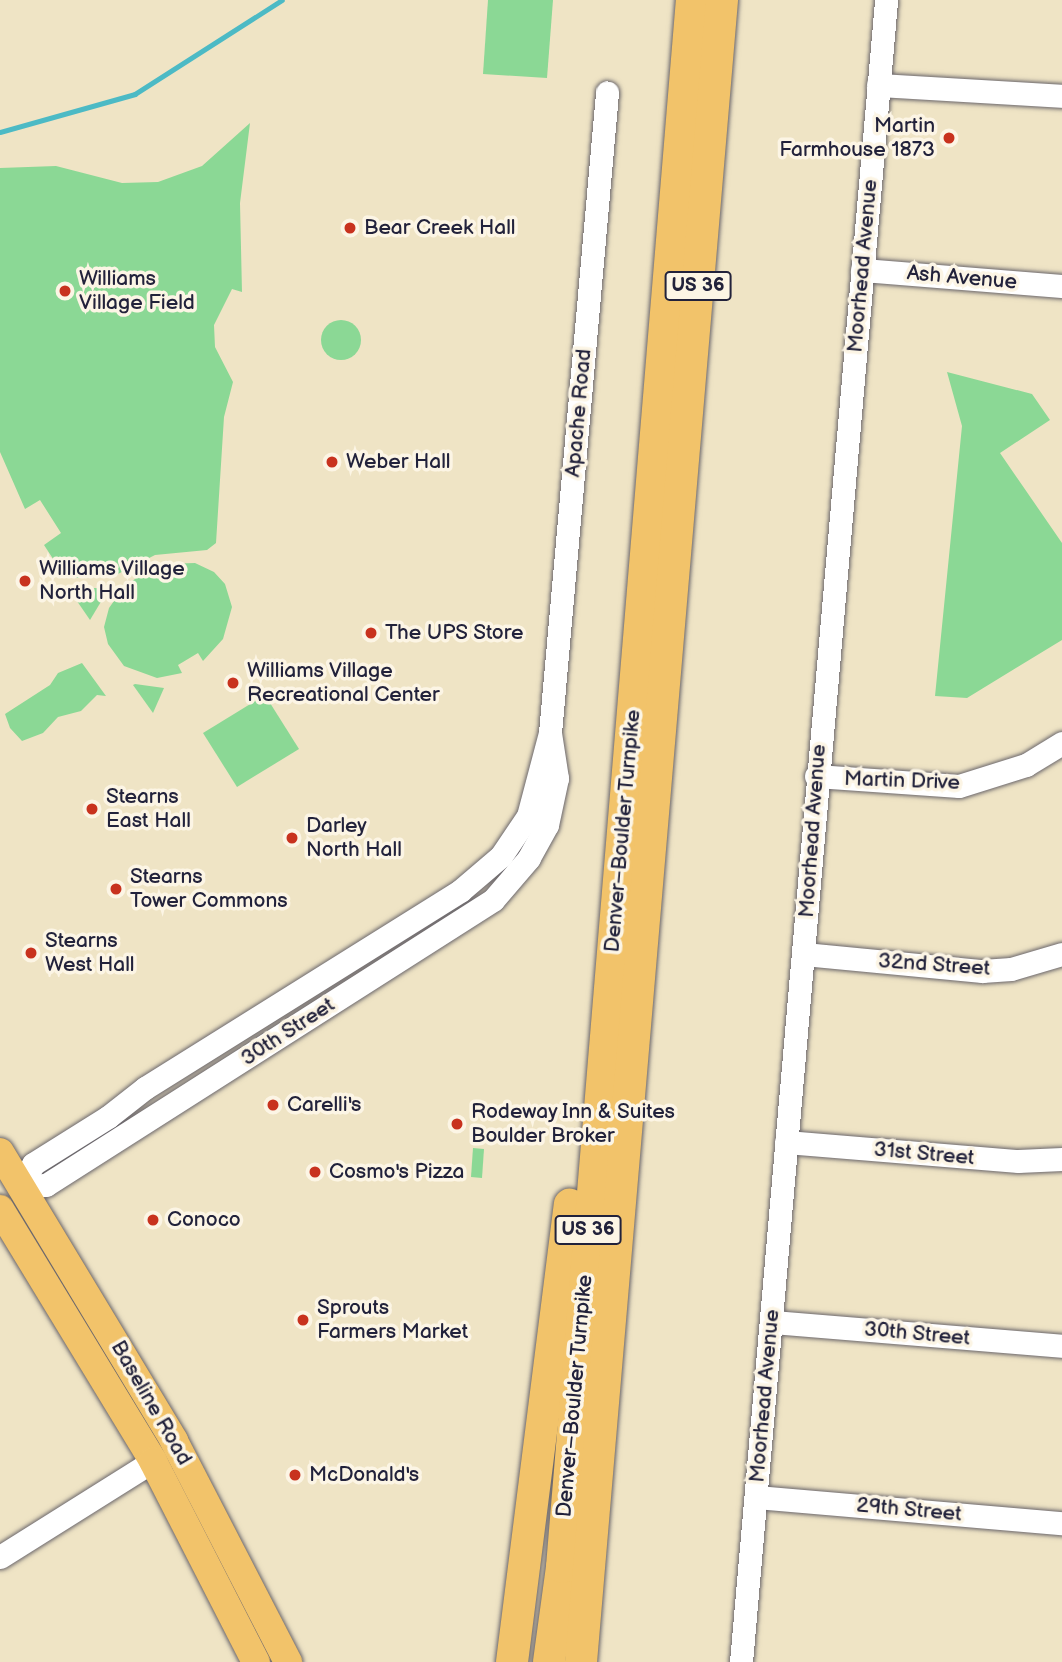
<!DOCTYPE html>
<html>
<head>
<meta charset="utf-8">
<style>
  body { margin:0 }
  #map { position:relative; width:1062px; height:1662px; overflow:hidden; background:#efe4c5; font-family:"Balsamiq Sans",sans-serif }
  div>[style] { position:absolute }
  [style*='--x'] { left:calc(var(--x)*1px); top:calc(var(--y)*1px); width:calc(var(--w)*1px); rotate:calc(var(--a)*1deg) }
  .green>* { inset:0; background:#8bd895 }
  .round { border-radius:50% }
  .stream>* { height:4.5px; margin:-2.25px; padding:0 2.25px; transform-origin:2.25px; border-radius:2.25px; background:#4cbac5 }
  .roads { filter:drop-shadow(0 0 2px #6a666b) drop-shadow(0 0 2px #6a666b) }
  .minor>* { height:23px; margin:-11.5px; padding:0 11.5px; transform-origin:11.5px; border-radius:11.5px; background:#fff }
  .major>* { height:28px; margin:-14px; padding:0 14px; transform-origin:14px; border-radius:14px; background:#f2c36a }
  .highway>* { height:32px; margin:-16px; padding:0 16px; transform-origin:16px; border-radius:16px; background:#f2c36a }
  .dots>* { width:19px; height:19px; translate:-50% -50%; box-sizing:border-box; border:4px solid #fcf5e5; border-radius:50% }
  span { translate:-50% -50%; white-space:nowrap; text-align:center; line-height:1.15; -webkit-text-stroke:7px #fcf5e5; paint-order:stroke }
  .shield-label span { padding:2px 5px; background:#fcf5e5; border:2px solid; border-radius:5px; -webkit-text-stroke-width:0 }
  .shield-label { font-size:19px; color:#22223b; font-weight:700 }
  .poi-label { font-size:21px; color:#22223b }
  .right { translate:-100% -50%; text-align:right }
  .left { translate:0 -50%; text-align:left }
  .street-label { font-size:21px; color:#22223b }
</style>
</head>
<body>
<div id="map">
  <div class="green">
    <div style="clip-path:polygon(488px 0,553px 0,547px 78px,483px 74px)"></div>
    <div style="clip-path:polygon(250px 123px,240px 203px,242px 292px,232px 289px,214px 325px,215px 347px,233px 382px,224px 417px,216px 543px,207px 550px,155px 555px,114px 576px,74px 578px,59px 568px,44px 545px,61px 533px,40px 500px,25px 509px,0 452px,0 168px,56px 166px,122px 183px,158px 182px,202px 166px)"></div>
    <div class="round" style="left:321px;top:320px;width:40px;height:40px"></div>
    <div style="clip-path:polygon(947px 372px,1032px 394px,1050px 420px,1000px 453px,1062px 543px,1062px 640px,967px 698px,935px 696px,962px 426px)"></div>
    <div style="clip-path:polygon(195px 563px,214px 572px,225px 584px,232px 607px,223px 639px,203px 661px,198px 653px,178px 665px,182px 673px,157px 678px,124px 666px,108px 644px,104px 627px,109px 608px,124px 587px,146px 571px,164px 564px)"></div>
    <div style="clip-path:polygon(68px 588px,107px 588px,108px 590px,90px 620px)"></div>
    <div style="clip-path:polygon(82px 663px,106px 696px,97px 695px,81px 711px,58px 717px,43px 733px,22px 741px,10px 728px,5px 714px,50px 685px,58px 673px)"></div>
    <div style="clip-path:polygon(135px 684px,164px 688px,153px 713px,133px 685px)"></div>
    <div style="clip-path:polygon(265px 695px,299px 749px,237px 787px,203px 733px)"></div>
    <div style="clip-path:polygon(473px 1148px,484px 1149px,482px 1178px,471px 1177px)"></div>
  </div>
  <div class="stream">
    <div style="--x:0;--y:132;--w:140;--a:-15.7"></div>
    <div style="--x:135;--y:94;--w:174;--a:-32.6"></div>
  </div>
  <div class="roads">
    <div class="minor">
      <div style="--x:878;--y:85;--w:184;--a:3.4"></div>
      <div style="--x:862;--y:270;--w:201;--a:4.6"></div>
      <div style="--x:550;--y:733;--w:46;--a:81.2"></div>
      <div style="--x:557;--y:778;--w:48;--a:102"></div>
      <div style="--x:547;--y:825;--w:38;--a:119"></div>
      <div style="--x:529;--y:858;--w:55;--a:130.6"></div>
      <div style="--x:493;--y:900;--w:530;--a:147.48"></div>
      <div style="--x:46;--y:1185;--w:25;--a:178"></div>
      <div style="--x:21;--y:1186;--w:25;--a:-61"></div>
      <div style="--x:33;--y:1164;--w:89;--a:-32.1"></div>
      <div style="--x:108;--y:1117;--w:47;--a:-38.1"></div>
      <div style="--x:145;--y:1088;--w:372;--a:-32"></div>
      <div style="--x:460;--y:891;--w:54;--a:-40.5"></div>
      <div style="--x:501;--y:856;--w:48;--a:-56"></div>
      <div style="--x:528;--y:816;--w:86;--a:-75.2"></div>
      <div style="--x:550;--y:733;--w:643;--a:-84.91"></div>
      <div style="--x:816;--y:776;--w:143;--a:4"></div>
      <div style="--x:959;--y:786;--w:70;--a:-17.4"></div>
      <div style="--x:1026;--y:765;--w:42;--a:-31.4"></div>
      <div style="--x:804;--y:954;--w:179;--a:5.5"></div>
      <div style="--x:982;--y:971;--w:29;--a:-4"></div>
      <div style="--x:1011;--y:969;--w:53;--a:-16.4"></div>
      <div style="--x:786;--y:1142;--w:233;--a:4.7"></div>
      <div style="--x:1018;--y:1161;--w:44;--a:-2.6"></div>
      <div style="--x:772;--y:1322;--w:291;--a:4.7"></div>
      <div style="--x:756;--y:1497;--w:307;--a:4.9"></div>
      <div style="--x:0;--y:1557;--w:181;--a:-32.1"></div>
      <div style="--x:741;--y:1662;--w:1668;--a:-85.01"></div>
    </div>
    <div class="major">
      <div style="--x:0;--y:1152;--w:337;--a:58.9"></div>
      <div style="--x:174;--y:1441;--w:249;--a:62.7"></div>
      <div style="--x:0;--y:1209;--w:295;--a:58.7"></div>
      <div style="--x:153;--y:1461;--w:226;--a:62.9"></div>
    </div>
    <div class="highway">
      <div style="--x:512;--y:1662;--w:461;--a:-82.8"></div>
      <div style="--x:549;--y:1662;--w:96;--a:-82.2"></div>
      <div style="--x:562;--y:1567;--w:1572;--a:-85.26"></div>
      <div style="--x:581;--y:1662;--w:1668;--a:-85.15"></div>
    </div>
  </div>
  <div class="dots">
    <div style="left:949px;top:138px;background:#c8321e"></div>
    <div style="left:350px;top:228px;background:#c8321e"></div>
    <div style="left:65px;top:291px;background:#c8321e"></div>
    <div style="left:332px;top:462px;background:#c8321e"></div>
    <div style="left:25px;top:581px;background:#c8321e"></div>
    <div style="left:371px;top:633px;background:#c8321e"></div>
    <div style="left:233px;top:683px;background:#c8321e"></div>
    <div style="left:92px;top:809px;background:#c8321e"></div>
    <div style="left:292px;top:838px;background:#c8321e"></div>
    <div style="left:116px;top:889px;background:#c8321e"></div>
    <div style="left:31px;top:953px;background:#c8321e"></div>
    <div style="left:273px;top:1105px;background:#c8321e"></div>
    <div style="left:457px;top:1124px;background:#c8321e"></div>
    <div style="left:315px;top:1172px;background:#c8321e"></div>
    <div style="left:153px;top:1220px;background:#c8321e"></div>
    <div style="left:303px;top:1320px;background:#c8321e"></div>
    <div style="left:295px;top:1475px;background:#c8321e"></div>
  </div>
  <div class="shield-label">
    <span style="left:698px;top:286px">US 36</span>
    <span style="left:588px;top:1230px">US 36</span>
  </div>
  <div class="poi-label">
    <span class="right" style="left:935px;top:138px">Martin<br>Farmhouse 1873</span>
    <span class="left" style="left:364px;top:228px">Bear Creek Hall</span>
    <span class="left" style="left:79px;top:291px">Williams<br>Village Field</span>
    <span class="left" style="left:346px;top:462px">Weber Hall</span>
    <span class="left" style="left:39px;top:581px">Williams Village<br>North Hall</span>
    <span class="left" style="left:385px;top:633px">The UPS Store</span>
    <span class="left" style="left:247px;top:683px">Williams Village<br>Recreational Center</span>
    <span class="left" style="left:106px;top:809px">Stearns<br>East Hall</span>
    <span class="left" style="left:306px;top:838px">Darley<br>North Hall</span>
    <span class="left" style="left:130px;top:889px">Stearns<br>Tower Commons</span>
    <span class="left" style="left:45px;top:953px">Stearns<br>West Hall</span>
    <span class="left" style="left:287px;top:1105px">Carelli's</span>
    <span class="left" style="left:471px;top:1124px">Rodeway Inn &amp; Suites<br>Boulder Broker</span>
    <span class="left" style="left:329px;top:1172px">Cosmo's Pizza</span>
    <span class="left" style="left:167px;top:1220px">Conoco</span>
    <span class="left" style="left:317px;top:1320px">Sprouts<br>Farmers Market</span>
    <span class="left" style="left:309px;top:1475px">McDonald's</span>
  </div>
  <div class="street-label">
    <span style="left:863px;top:266px;rotate:-85deg">Moorhead Avenue</span>
    <span style="left:962px;top:278px;rotate:5deg">Ash Avenue</span>
    <span style="left:579px;top:413px;rotate:-85deg">Apache Road</span>
    <span style="left:902px;top:781px;rotate:2deg">Martin Drive</span>
    <span style="left:623px;top:831px;rotate:-85deg">Denver–Boulder Turnpike</span>
    <span style="left:813px;top:831px;rotate:-86deg">Moorhead Avenue</span>
    <span style="left:934px;top:965px;rotate:4deg">32nd Street</span>
    <span style="left:288px;top:1032px;rotate:-33deg">30th Street</span>
    <span style="left:924px;top:1154px;rotate:5deg">31st Street</span>
    <span style="left:917px;top:1334px;rotate:5deg">30th Street</span>
    <span style="left:575px;top:1396px;rotate:-85deg">Denver–Boulder Turnpike</span>
    <span style="left:765px;top:1396px;rotate:-85deg">Moorhead Avenue</span>
    <span style="left:151px;top:1403px;rotate:60deg">Baseline Road</span>
    <span style="left:909px;top:1510px;rotate:5deg">29th Street</span>
  </div>
</div>
</body>
</html>
